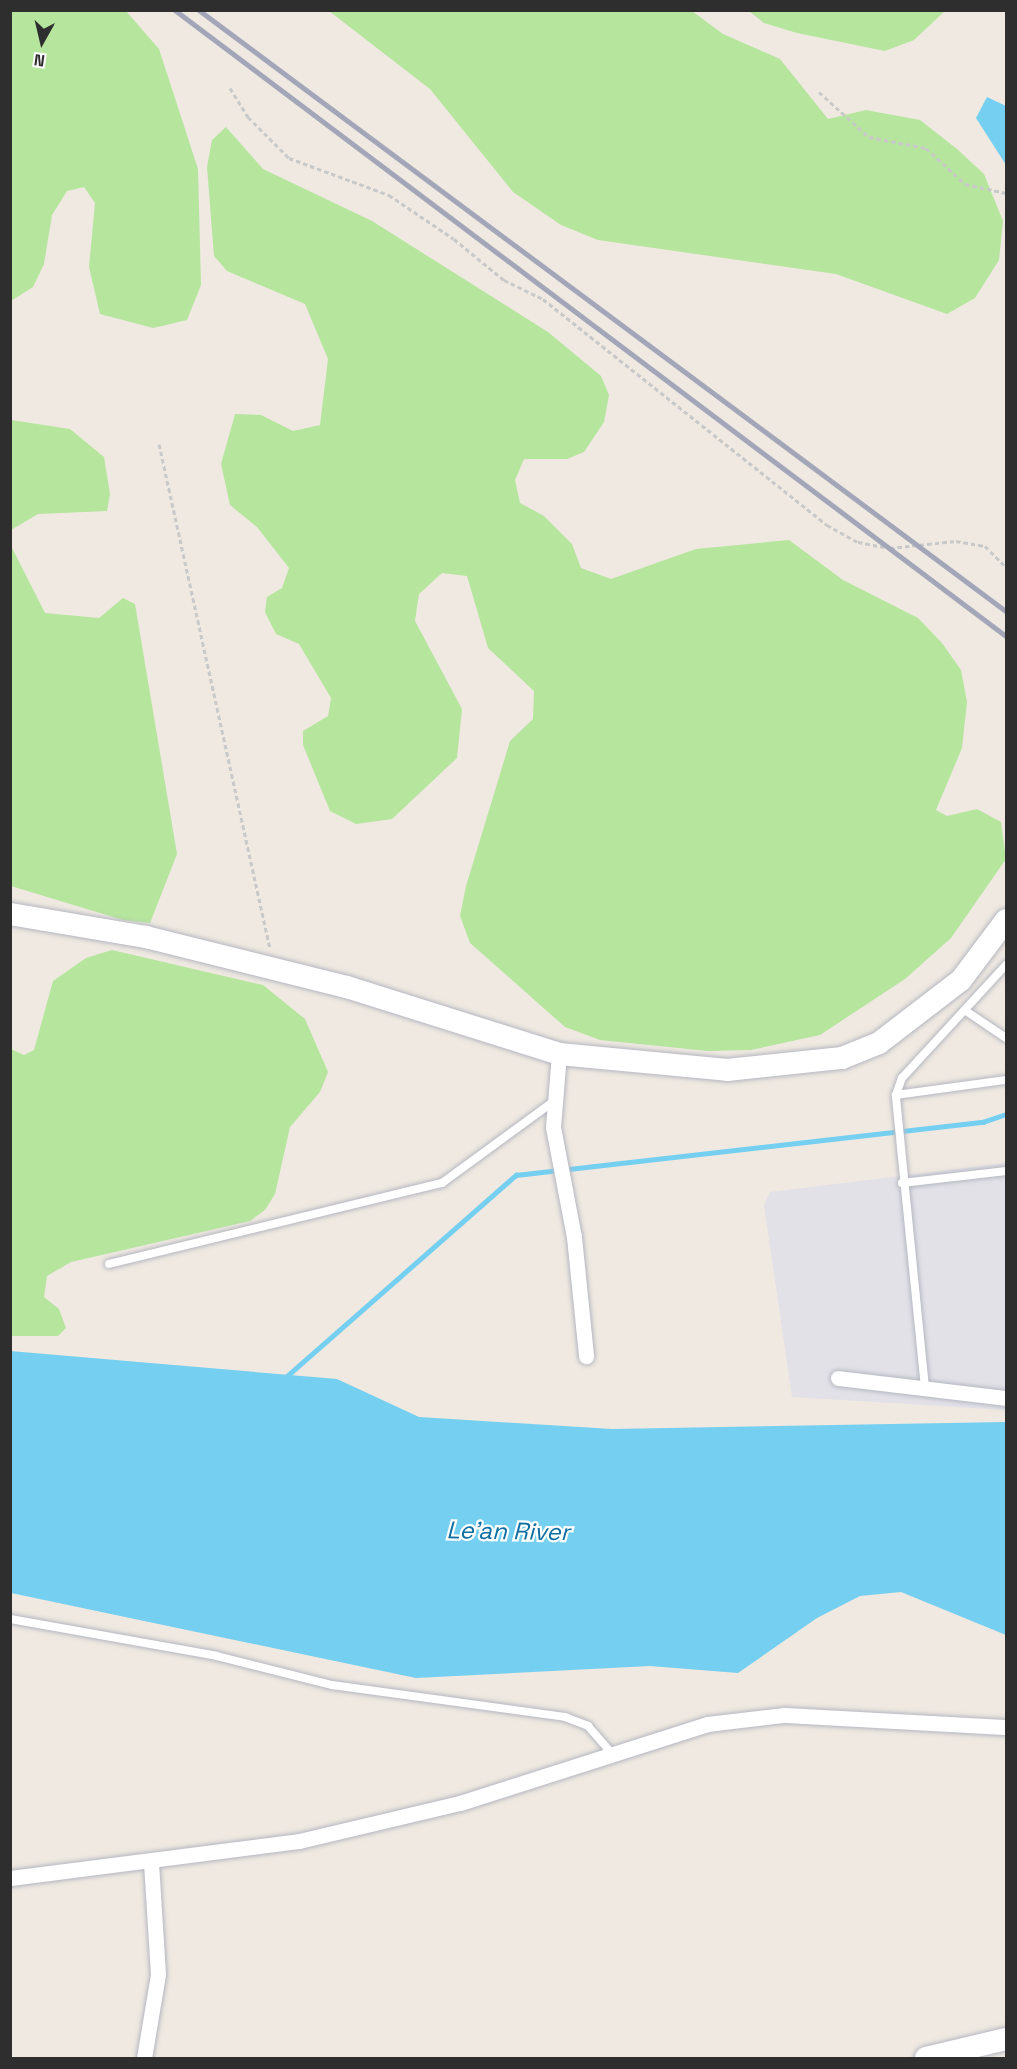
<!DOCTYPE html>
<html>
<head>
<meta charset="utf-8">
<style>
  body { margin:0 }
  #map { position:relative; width:1017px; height:2069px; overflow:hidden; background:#efe9e1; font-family:"Space Grotesk",sans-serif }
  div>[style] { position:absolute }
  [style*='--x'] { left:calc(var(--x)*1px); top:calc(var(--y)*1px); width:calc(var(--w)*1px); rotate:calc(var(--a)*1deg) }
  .industrial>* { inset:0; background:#e3e1e8 }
  .green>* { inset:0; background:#b6e59e }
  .water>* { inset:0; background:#75cff0 }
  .stream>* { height:4.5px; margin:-2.25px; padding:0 2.25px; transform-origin:2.25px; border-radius:2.25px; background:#75cff0 }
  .path>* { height:3px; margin-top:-1.5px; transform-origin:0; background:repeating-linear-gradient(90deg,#c9c9c9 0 4.5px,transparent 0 7.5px) }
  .roads { filter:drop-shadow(0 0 2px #b4b7c1) drop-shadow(0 0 2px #b4b7c1) }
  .lane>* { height:8px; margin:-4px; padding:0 4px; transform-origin:4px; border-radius:4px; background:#fff }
  .street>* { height:15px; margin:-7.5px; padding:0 7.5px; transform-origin:7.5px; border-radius:7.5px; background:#fff }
  .secondary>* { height:22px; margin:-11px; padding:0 11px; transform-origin:11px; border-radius:11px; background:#fff }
  .rail>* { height:4.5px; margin:-2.25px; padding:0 2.25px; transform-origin:2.25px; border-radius:2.25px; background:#a3a6b8 }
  span { translate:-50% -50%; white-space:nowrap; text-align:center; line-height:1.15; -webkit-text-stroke:4.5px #fff; paint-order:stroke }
  .water-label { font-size:24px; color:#0d6fa3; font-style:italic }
  .frame { position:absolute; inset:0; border:12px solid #2e2e2e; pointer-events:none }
  .north { position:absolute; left:12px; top:12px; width:60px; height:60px; -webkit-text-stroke:4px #fff; paint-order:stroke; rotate:188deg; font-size:16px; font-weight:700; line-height:24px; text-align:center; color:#2e2e2e }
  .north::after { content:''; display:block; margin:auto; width:21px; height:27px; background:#2e2e2e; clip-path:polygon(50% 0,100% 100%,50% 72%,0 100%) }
</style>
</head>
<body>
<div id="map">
  <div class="industrial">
    <div style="clip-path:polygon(1006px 1163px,1006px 1410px,792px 1397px,764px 1205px,770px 1192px)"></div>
  </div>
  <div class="green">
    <div style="clip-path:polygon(11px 10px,126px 11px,159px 49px,198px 169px,201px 285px,187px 320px,153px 328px,100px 314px,89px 267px,95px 203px,84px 187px,67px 191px,52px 215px,44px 264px,33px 287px,11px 301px)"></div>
    <div style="clip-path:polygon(329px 11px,692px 11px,723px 34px,780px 59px,828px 119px,866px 110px,920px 120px,957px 149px,984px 174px,1003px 221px,999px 260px,975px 298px,947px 314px,836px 274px,598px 240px,561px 225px,513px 192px,430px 89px)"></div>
    <div style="clip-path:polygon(749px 11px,945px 11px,914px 40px,885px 51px,797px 33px,764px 23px)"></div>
    <div style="clip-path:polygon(226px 127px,263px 169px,372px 221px,548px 332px,601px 376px,609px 395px,604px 422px,584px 452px,567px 459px,524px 459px,515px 480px,520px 503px,544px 516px,572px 544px,581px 568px,611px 579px,696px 549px,789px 540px,843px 580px,918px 618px,942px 643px,961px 670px,967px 702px,962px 748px,936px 810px,947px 816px,977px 809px,1001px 822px,1006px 859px,951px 938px,905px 979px,820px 1035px,751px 1050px,708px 1051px,600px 1040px,565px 1027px,470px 943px,460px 916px,466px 886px,510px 741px,533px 719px,534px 691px,488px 648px,467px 576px,442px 573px,419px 594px,415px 621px,462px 709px,457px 758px,392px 819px,356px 824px,330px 811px,303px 745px,303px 731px,328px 716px,331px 698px,299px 644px,276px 634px,265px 612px,267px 597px,282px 588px,289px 568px,257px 527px,230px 505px,221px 464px,235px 414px,261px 415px,293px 431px,320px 425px,328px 359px,305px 304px,227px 271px,214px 256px,207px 167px,212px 140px)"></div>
    <div style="clip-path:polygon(11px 420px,70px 429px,104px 457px,110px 494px,107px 511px,38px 514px,11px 530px)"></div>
    <div style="clip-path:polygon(10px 544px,45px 613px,99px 618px,123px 598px,135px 604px,177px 854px,150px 923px,123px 920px,11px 886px)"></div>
    <div style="clip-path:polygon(112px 950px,263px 985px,305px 1019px,328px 1072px,320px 1092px,290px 1127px,275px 1194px,265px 1210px,250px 1221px,71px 1262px,47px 1276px,44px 1297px,59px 1309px,66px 1328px,58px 1336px,11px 1336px,11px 1049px,24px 1055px,34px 1050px,53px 981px,86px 958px)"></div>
  </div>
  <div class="water">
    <div style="clip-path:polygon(987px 97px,1006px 106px,1006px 165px,976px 118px)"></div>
    <div style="clip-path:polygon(10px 1351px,337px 1379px,419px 1417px,612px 1429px,1006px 1422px,1006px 1635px,901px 1592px,860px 1596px,817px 1618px,738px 1673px,650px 1666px,416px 1678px,11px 1593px)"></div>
  </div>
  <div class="stream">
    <div style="--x:287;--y:1376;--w:305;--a:-41.3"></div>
    <div style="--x:516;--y:1175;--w:470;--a:-6.5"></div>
    <div style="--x:983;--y:1122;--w:24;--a:-19"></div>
  </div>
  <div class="path">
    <div style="--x:230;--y:88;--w:34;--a:58"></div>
    <div style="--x:248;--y:117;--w:58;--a:45"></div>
    <div style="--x:289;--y:158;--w:107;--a:20.3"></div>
    <div style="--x:389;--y:195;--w:78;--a:34.1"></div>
    <div style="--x:454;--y:239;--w:65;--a:39.4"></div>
    <div style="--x:504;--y:280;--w:43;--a:26"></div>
    <div style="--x:543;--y:299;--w:363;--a:38.5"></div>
    <div style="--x:827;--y:525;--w:35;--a:29"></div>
    <div style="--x:858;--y:542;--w:33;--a:11"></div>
    <div style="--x:890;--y:548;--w:66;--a:-6.1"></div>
    <div style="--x:956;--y:541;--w:29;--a:10"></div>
    <div style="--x:985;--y:546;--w:30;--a:45"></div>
    <div style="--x:819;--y:92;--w:67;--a:42"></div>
    <div style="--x:869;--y:137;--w:58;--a:10.9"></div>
    <div style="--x:926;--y:148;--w:53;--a:42.7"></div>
    <div style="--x:965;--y:184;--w:42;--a:12.4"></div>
    <div style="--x:159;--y:444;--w:517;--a:77.6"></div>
  </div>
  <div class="roads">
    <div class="lane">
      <div style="--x:966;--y:1011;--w:48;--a:34"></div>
      <div style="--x:896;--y:1095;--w:18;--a:-71"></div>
      <div style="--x:902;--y:1078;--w:154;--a:-47.4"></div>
      <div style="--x:902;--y:1183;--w:105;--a:-6.6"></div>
      <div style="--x:109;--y:1264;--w:343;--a:-13.7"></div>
      <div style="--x:442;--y:1183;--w:139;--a:-36.2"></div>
      <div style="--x:925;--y:1388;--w:294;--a:-95.7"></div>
      <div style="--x:896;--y:1095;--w:111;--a:-7.8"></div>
      <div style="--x:10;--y:1619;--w:210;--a:10.1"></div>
      <div style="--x:217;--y:1656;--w:119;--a:14.2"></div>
      <div style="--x:332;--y:1685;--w:235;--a:7.8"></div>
      <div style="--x:565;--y:1717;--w:25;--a:21"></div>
      <div style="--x:588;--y:1726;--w:37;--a:49"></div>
    </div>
    <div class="street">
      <div style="--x:559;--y:1054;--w:73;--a:94.7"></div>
      <div style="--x:553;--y:1127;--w:112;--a:79.2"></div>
      <div style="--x:574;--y:1237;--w:120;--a:84.2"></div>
      <div style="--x:838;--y:1378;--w:169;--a:6.8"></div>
      <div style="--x:10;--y:1878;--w:291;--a:-7.3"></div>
      <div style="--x:299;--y:1841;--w:165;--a:-13.3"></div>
      <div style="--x:460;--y:1803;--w:259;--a:-17.7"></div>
      <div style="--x:707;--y:1724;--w:78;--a:-6.7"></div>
      <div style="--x:784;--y:1715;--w:222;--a:3.1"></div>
      <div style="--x:144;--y:2058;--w:85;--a:-80.5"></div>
      <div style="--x:158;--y:1974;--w:111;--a:-93.6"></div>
    </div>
    <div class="secondary">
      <div style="--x:10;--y:914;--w:138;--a:9.6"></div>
      <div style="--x:146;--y:937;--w:207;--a:14"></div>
      <div style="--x:347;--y:987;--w:222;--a:17.5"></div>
      <div style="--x:559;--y:1054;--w:169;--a:5.4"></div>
      <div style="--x:727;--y:1070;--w:116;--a:-6"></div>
      <div style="--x:842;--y:1058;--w:40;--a:-22"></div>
      <div style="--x:879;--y:1043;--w:103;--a:-37.5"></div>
      <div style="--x:961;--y:980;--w:75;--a:-53.1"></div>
      <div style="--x:926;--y:2058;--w:82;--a:-13.4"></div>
    </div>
  </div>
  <div class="rail">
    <div style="--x:175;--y:10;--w:1040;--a:36.99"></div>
    <div style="--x:199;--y:10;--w:1006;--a:36.68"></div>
  </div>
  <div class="water-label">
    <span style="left:508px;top:1531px;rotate:1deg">Le'an River</span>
  </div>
  <div class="frame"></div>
  <div class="north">N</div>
</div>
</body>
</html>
